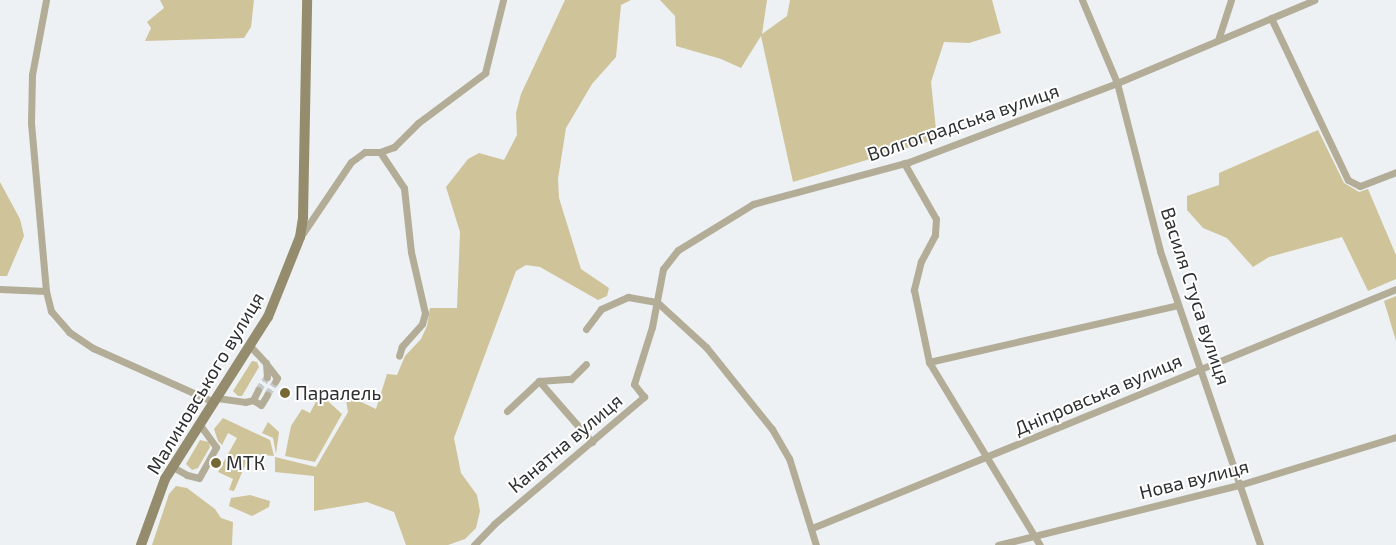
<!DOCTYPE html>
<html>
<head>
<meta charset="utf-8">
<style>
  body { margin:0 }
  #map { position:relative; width:1396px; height:545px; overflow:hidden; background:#edf1f3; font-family:"Exo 2",sans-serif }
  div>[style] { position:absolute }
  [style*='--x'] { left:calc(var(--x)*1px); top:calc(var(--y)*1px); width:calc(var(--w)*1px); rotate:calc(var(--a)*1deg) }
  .green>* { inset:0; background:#cfc39a }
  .minor-tunnel>* { height:7px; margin-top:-3.5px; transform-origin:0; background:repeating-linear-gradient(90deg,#c7cacc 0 7px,transparent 0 10.5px) }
  .minor>* { height:7px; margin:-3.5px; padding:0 3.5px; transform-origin:3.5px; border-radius:3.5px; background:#b3ad98 }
  .secondary>* { height:10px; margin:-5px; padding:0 5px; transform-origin:5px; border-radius:5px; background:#958c6d }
  .dots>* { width:14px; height:14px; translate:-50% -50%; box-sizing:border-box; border:2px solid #fff; border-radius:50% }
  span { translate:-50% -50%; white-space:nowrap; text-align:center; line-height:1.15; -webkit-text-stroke:4px #fff; paint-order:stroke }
  .street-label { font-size:19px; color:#2d2f30 }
  .poi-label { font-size:19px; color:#2d2f30 }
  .left { translate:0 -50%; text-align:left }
</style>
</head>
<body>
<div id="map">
  <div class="green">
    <div style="clip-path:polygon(160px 0,254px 0,251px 27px,244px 38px,145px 41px,151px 28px,147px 22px,164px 8px)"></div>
    <div style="clip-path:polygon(565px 0,631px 0,621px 5px,616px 57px,592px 84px,566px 128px,558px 179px,559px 198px,581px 269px,609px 288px,607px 296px,598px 300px,540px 267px,526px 265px,516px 271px,454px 438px,461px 473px,477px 495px,480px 511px,476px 528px,465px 539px,448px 545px,406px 545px,394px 512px,367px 502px,314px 511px,314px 476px,275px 472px,275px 457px,316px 467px,348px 412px,345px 394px,376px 409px,387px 374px,397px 375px,405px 356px,421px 339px,427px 326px,430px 308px,457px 308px,460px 232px,446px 187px,468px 159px,479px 153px,504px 160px,517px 135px,516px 113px,521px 94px)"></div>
    <div style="clip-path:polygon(660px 0,767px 0,762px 34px,787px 16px,790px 0,992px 0,1001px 33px,969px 43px,944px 42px,931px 82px,937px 139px,793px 182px,761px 36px,741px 68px,721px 59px,676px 46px,675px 16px)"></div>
    <div style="clip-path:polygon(1318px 130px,1344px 183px,1359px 192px,1368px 189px,1396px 255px,1396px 279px,1368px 291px,1342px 237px,1269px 257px,1253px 267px,1227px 238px,1203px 228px,1187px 210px,1187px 196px,1219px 185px,1219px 173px)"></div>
    <div style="clip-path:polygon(0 182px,20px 219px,24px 236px,7px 276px,0 276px)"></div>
    <div style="clip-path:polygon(1396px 296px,1396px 341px,1384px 301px)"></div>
    <div style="clip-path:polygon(252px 361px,257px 362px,259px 367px,242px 396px,238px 396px,233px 391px)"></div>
    <div style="clip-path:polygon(320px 394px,342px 414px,315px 462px,285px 456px,291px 426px,302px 409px,310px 413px)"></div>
    <div style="clip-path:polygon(223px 418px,270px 440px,274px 456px,250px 454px,234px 491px,229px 490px,233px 479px,218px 472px,237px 438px,228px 433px,222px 445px,218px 441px,214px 429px)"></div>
    <div style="clip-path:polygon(268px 422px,279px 432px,276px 454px,273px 438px,262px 433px)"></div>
    <div style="clip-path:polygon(200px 440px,209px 442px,210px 447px,198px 468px,192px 470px,186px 464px)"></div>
    <div style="clip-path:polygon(176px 486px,187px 488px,215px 509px,221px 518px,233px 522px,232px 545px,152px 545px,169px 494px)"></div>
    <div style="clip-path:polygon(250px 495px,270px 501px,269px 507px,252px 516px,229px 506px,231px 498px)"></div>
  </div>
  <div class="minor-tunnel">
    <div style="--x:258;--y:390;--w:16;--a:-55"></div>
    <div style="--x:267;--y:395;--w:15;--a:-58"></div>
  </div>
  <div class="minor">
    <div style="--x:46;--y:0;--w:76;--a:100.6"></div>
    <div style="--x:32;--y:75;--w:48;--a:91.2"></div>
    <div style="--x:31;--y:123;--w:169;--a:84.9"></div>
    <div style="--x:46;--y:291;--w:21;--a:76"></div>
    <div style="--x:51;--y:311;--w:28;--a:49"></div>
    <div style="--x:69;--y:332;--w:29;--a:34"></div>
    <div style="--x:93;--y:348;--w:133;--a:24.1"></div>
    <div style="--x:1082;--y:0;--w:90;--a:67.1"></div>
    <div style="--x:1117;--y:83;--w:173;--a:75.6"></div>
    <div style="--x:1160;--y:251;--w:311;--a:71.2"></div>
    <div style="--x:1271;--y:18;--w:179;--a:64.6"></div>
    <div style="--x:1348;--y:180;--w:13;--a:27"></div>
    <div style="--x:1360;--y:186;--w:39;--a:-21"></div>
    <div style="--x:1218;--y:40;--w:42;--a:-72"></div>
    <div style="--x:380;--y:152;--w:43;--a:56.3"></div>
    <div style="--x:404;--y:188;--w:64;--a:83.8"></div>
    <div style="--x:411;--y:252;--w:63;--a:77.1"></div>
    <div style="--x:425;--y:313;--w:11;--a:105"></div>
    <div style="--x:422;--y:324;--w:30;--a:132"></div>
    <div style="--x:402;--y:346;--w:10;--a:107"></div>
    <div style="--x:904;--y:163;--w:64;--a:60.3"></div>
    <div style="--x:936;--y:219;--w:16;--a:94"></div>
    <div style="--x:935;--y:235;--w:30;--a:118"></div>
    <div style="--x:921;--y:261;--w:30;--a:104"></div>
    <div style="--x:914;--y:290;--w:74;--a:78.2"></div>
    <div style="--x:929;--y:362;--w:214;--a:58.8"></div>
    <div style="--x:301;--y:236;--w:89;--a:-56"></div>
    <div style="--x:351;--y:162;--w:17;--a:-36"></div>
    <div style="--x:365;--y:152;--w:15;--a:0"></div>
    <div style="--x:380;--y:152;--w:15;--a:-20"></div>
    <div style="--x:394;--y:147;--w:34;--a:-45"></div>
    <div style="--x:418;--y:123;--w:84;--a:-36.7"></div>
    <div style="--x:485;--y:73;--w:75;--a:-76.1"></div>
    <div style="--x:0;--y:289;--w:46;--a:2.5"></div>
    <div style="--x:657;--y:302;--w:67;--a:42.6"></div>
    <div style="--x:706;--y:347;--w:105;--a:51.2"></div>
    <div style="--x:772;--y:429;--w:34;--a:60"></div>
    <div style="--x:789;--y:458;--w:91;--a:72.8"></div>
    <div style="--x:586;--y:329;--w:25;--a:-53"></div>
    <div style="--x:601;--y:309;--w:30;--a:-24"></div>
    <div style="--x:628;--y:297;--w:29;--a:10"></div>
    <div style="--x:251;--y:347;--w:22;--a:47"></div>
    <div style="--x:266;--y:363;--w:14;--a:86"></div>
    <div style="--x:929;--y:362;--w:254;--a:-12.9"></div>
    <div style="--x:268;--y:366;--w:15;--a:53"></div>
    <div style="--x:277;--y:378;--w:4;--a:117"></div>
    <div style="--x:539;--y:381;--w:81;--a:49"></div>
    <div style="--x:217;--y:398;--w:28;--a:8"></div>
    <div style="--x:245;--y:402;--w:8;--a:-14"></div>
    <div style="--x:253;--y:400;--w:11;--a:-63"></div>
    <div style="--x:253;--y:400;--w:9;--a:32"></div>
    <div style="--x:261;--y:405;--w:12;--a:-59"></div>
    <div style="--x:507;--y:411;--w:44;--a:-43.2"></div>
    <div style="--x:539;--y:381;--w:32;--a:-4"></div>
    <div style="--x:571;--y:379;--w:21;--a:-45"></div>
    <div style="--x:171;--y:466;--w:18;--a:29"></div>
    <div style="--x:187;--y:475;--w:12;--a:14"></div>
    <div style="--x:199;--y:478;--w:35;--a:-61"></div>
    <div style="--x:216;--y:447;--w:29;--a:-126"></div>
    <div style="--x:812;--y:528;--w:631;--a:-22.26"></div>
    <div style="--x:474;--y:545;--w:29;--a:-46"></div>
    <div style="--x:494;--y:524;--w:197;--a:-40.3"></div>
    <div style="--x:644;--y:397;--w:16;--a:-128"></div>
    <div style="--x:634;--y:384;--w:60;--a:-72.5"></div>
    <div style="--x:652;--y:327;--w:59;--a:-79.3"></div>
    <div style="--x:663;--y:269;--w:24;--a:-52"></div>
    <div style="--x:678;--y:250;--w:88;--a:-31.5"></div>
    <div style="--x:753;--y:204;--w:162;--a:-15.1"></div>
    <div style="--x:909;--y:162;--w:222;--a:-20.8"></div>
    <div style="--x:1117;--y:83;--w:214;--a:-22.8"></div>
    <div style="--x:998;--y:545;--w:248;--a:-14"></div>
    <div style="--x:1239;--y:485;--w:164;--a:-17"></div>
  </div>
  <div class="secondary">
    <div style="--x:141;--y:545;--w:70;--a:-70"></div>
    <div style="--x:165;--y:479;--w:192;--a:-57.6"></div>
    <div style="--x:268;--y:317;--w:86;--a:-68.2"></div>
    <div style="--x:300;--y:237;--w:20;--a:-81"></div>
    <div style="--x:303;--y:217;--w:217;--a:-88.9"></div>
  </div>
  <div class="dots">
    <div style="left:285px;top:393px;background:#766835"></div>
    <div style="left:216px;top:463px;background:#766835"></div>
  </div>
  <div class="street-label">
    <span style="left:963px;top:122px;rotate:-19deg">Волгоградська вулиця</span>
    <span style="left:1196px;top:296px;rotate:72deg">Василя Стуса вулиця</span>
    <span style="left:205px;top:383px;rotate:-59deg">Малиновського вулиця</span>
    <span style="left:1098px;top:394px;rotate:-23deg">Дніпровська вулиця</span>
    <span style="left:565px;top:443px;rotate:-40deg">Канатна вулиця</span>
    <span style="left:1194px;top:479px;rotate:-14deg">Нова вулиця</span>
  </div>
  <div class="poi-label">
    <span class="left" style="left:295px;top:393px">Паралель</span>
    <span class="left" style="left:226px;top:463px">МТК</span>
  </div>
</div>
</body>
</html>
